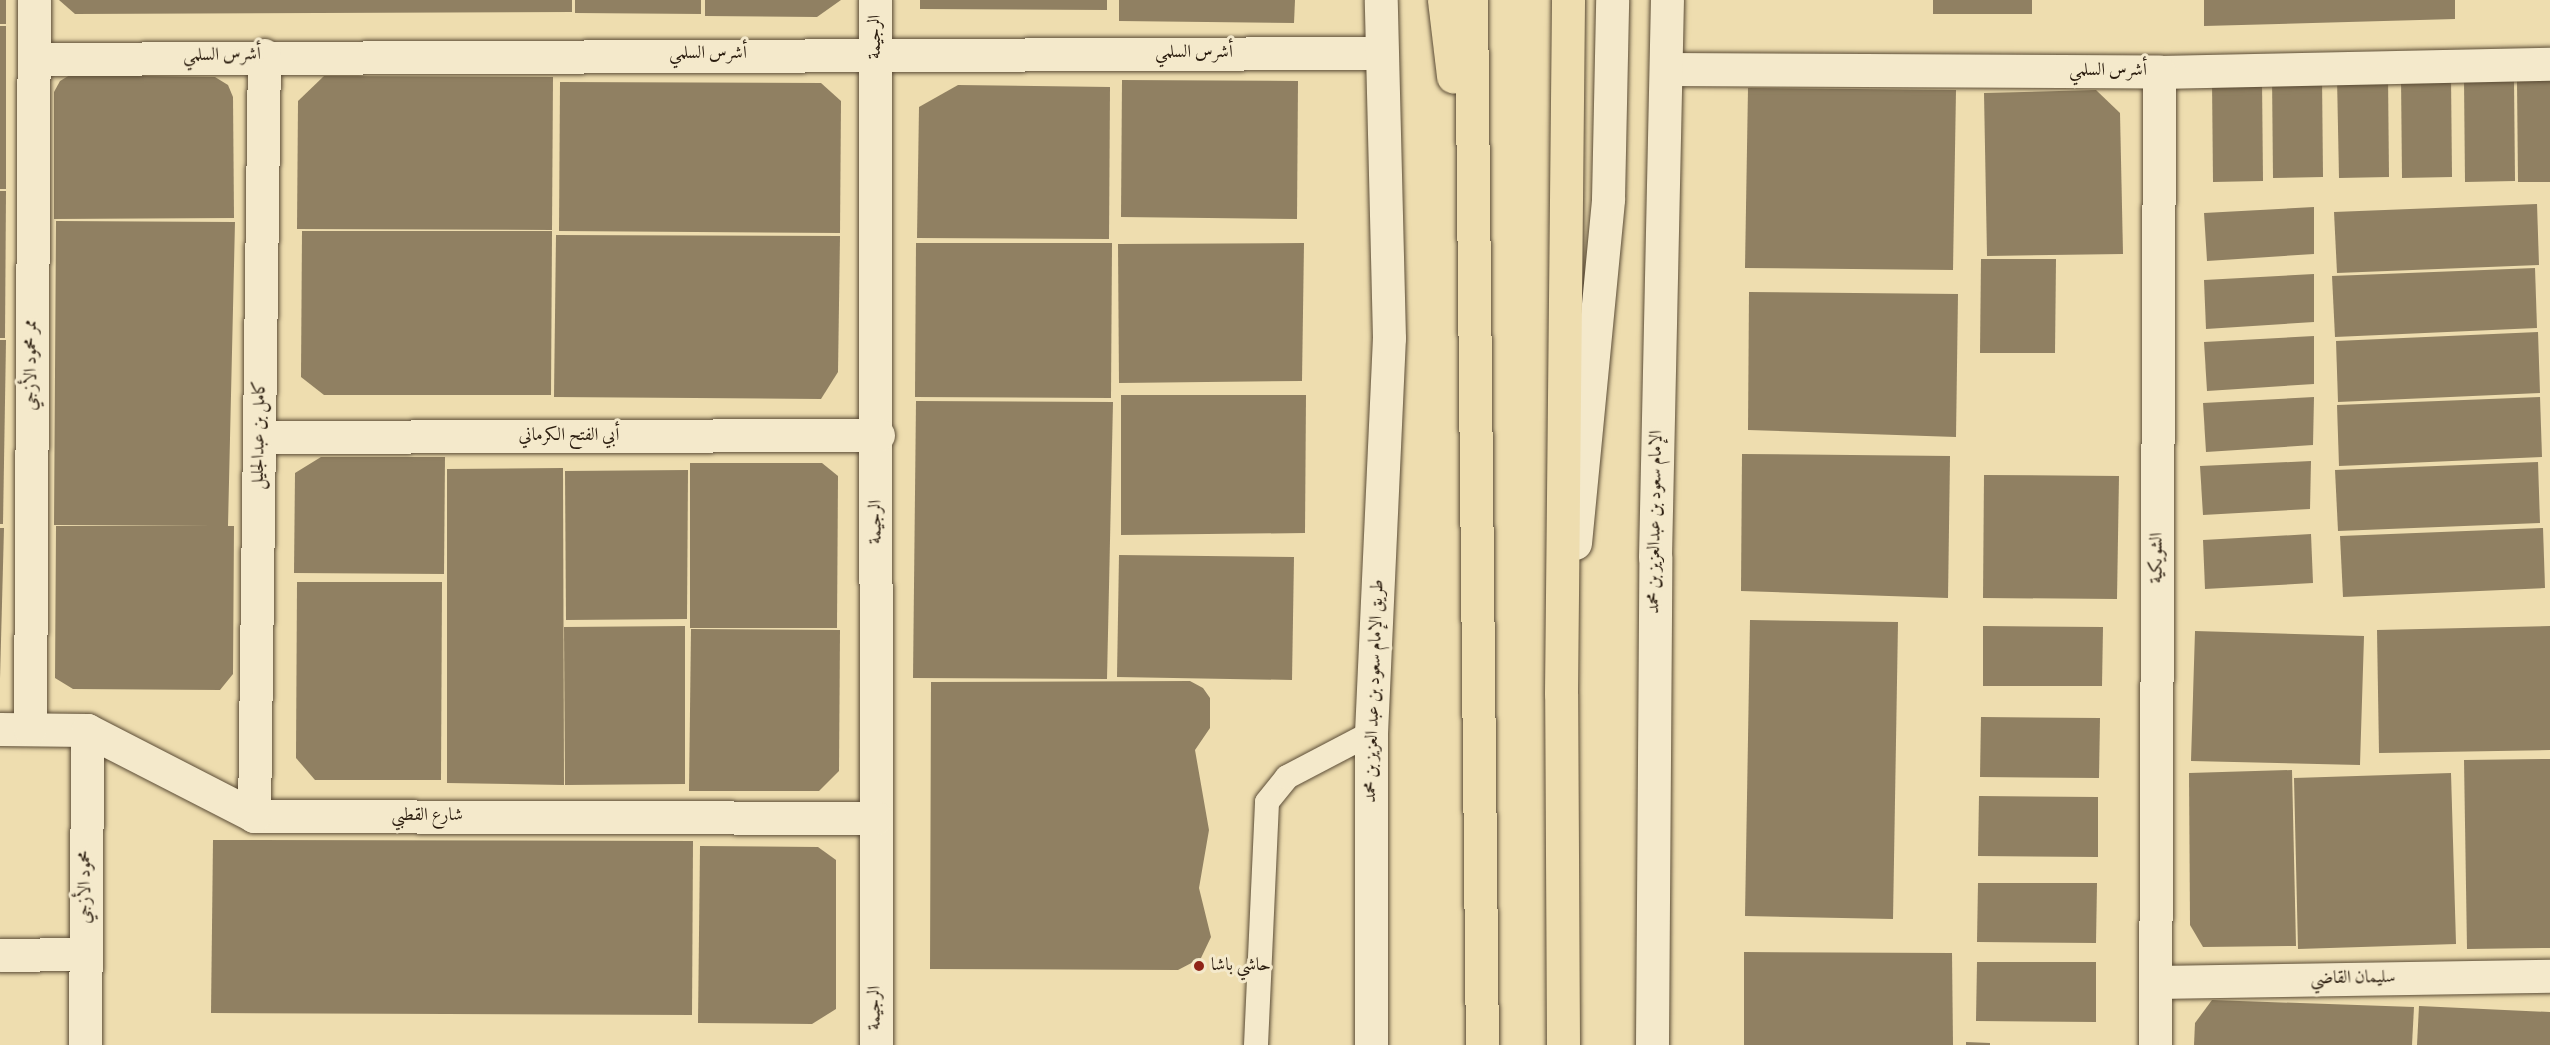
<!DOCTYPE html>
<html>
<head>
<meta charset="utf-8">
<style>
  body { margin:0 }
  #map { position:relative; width:2550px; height:1045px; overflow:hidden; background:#eeddaf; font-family:Vollkorn,Amiri,serif }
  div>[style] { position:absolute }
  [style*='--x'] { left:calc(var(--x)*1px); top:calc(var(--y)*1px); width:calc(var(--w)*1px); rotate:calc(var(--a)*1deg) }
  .building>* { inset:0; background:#908062 }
  .roads { filter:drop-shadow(0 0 2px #5b4c36) drop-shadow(0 0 2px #5b4c36) }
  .lane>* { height:24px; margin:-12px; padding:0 12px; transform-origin:12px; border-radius:12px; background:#f4e9cb }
  .street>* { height:33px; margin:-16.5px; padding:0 16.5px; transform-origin:16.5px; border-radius:16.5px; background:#f4e9cb }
  .secondary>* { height:33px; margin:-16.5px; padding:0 16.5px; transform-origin:16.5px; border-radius:16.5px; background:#f4e9cb }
  .primary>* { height:33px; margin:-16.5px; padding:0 16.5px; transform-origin:16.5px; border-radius:16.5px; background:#eeddaf }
  .dots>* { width:16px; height:16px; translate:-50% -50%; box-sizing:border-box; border:3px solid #f4e9cb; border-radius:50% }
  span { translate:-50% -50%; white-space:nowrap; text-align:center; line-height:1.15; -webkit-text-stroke:6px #f4e9cb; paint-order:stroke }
  .street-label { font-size:18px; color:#2a1c0e }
  .poi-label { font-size:18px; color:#2a1c0e }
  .left { translate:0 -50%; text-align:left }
</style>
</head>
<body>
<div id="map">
  <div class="building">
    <div style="clip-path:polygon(0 0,6px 0,6px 24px,0 24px)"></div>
    <div style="clip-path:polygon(59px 0,572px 0,572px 12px,75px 14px)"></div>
    <div style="clip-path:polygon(575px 0,701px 0,701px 14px,575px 13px)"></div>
    <div style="clip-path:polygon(705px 0,841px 0,817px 17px,705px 16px)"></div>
    <div style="clip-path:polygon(920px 0,1107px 0,1107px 10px,920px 9px)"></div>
    <div style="clip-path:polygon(1119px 0,1295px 0,1294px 23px,1119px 21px)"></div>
    <div style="clip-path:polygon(1933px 0,2032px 0,2032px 14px,1933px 14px)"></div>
    <div style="clip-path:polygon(2204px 0,2455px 0,2455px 19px,2204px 26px)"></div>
    <div style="clip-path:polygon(0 26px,6px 26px,6px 189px,0 189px)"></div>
    <div style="clip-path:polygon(70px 75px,215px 77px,228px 85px,233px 97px,234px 218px,54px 219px,54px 92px,60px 81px)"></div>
    <div style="clip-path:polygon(2388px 75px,2389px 177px,2339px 178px,2337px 77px)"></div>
    <div style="clip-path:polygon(324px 76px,553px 77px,552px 230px,297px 229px,298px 101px)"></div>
    <div style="clip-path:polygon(2272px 76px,2322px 76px,2323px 177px,2273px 178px)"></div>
    <div style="clip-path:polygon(2451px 76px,2452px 177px,2402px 178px,2401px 77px)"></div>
    <div style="clip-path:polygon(1122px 80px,1298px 81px,1297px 219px,1121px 217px)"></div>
    <div style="clip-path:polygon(2262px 80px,2263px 181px,2213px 182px,2212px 81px)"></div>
    <div style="clip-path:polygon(2464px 80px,2514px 80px,2515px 181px,2465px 182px)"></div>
    <div style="clip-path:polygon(2550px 80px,2550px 182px,2518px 182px,2517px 81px)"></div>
    <div style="clip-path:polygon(560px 82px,821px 83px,841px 101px,840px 233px,559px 231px)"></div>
    <div style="clip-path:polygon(958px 85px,1110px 87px,1109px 239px,917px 238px,919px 107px)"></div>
    <div style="clip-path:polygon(1748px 88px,1956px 90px,1953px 270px,1745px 268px)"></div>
    <div style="clip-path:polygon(2096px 90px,2120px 113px,2123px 254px,1987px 256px,1984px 93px)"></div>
    <div style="clip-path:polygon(0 191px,6px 191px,5px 338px,0 338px)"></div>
    <div style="clip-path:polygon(2537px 204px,2539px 265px,2337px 273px,2334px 212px)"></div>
    <div style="clip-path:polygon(2314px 207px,2314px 254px,2207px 261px,2204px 213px)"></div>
    <div style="clip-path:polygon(56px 221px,235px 222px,228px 526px,234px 526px,233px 674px,220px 690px,73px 689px,55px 678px,56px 526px,212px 525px,54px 525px)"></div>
    <div style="clip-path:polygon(302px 231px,552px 231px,551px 395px,324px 395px,301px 377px)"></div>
    <div style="clip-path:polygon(556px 235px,840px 236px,838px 372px,821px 399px,554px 397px)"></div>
    <div style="clip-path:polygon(916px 243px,1112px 243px,1111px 398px,915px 397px)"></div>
    <div style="clip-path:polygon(1304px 243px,1302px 381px,1119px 383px,1118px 244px)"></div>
    <div style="clip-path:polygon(1981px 259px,2056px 259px,2055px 353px,1980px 353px)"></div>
    <div style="clip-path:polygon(2535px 268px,2537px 328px,2335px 337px,2332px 276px)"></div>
    <div style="clip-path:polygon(2314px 274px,2314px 322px,2206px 329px,2204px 280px)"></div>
    <div style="clip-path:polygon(1749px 292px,1958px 294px,1956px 437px,1748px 430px)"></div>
    <div style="clip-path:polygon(2538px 332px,2540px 393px,2338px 402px,2336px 341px)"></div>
    <div style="clip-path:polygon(2314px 336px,2314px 384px,2207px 391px,2204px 342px)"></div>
    <div style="clip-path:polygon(0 340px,6px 340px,3px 524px,0 524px)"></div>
    <div style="clip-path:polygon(1121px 395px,1306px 395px,1305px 533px,1121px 535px)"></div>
    <div style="clip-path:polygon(2314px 397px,2313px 445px,2206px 452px,2203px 403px)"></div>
    <div style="clip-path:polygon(2540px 397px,2542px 457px,2339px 466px,2337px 405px)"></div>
    <div style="clip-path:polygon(916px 401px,1113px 402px,1107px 679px,913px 678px)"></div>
    <div style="clip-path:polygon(1742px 454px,1950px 456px,1948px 598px,1741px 591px)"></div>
    <div style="clip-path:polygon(321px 457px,445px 457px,444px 574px,294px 573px,295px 473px)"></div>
    <div style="clip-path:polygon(2311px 461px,2310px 509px,2203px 515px,2200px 466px)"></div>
    <div style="clip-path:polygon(2538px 462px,2540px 523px,2338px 531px,2335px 470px)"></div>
    <div style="clip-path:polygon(690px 463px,822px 463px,838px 476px,837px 628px,690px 628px)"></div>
    <div style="clip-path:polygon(563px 468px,564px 785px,447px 783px,447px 469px)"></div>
    <div style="clip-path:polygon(688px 470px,687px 619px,566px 620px,565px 471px)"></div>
    <div style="clip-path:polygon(1984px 475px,2119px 476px,2117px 599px,1983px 598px)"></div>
    <div style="clip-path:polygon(0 528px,4px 528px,0 679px)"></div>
    <div style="clip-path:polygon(2543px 528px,2545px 588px,2343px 597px,2340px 536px)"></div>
    <div style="clip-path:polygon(2311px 534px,2313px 583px,2205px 589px,2203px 540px)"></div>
    <div style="clip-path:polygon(1119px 555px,1294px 557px,1292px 680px,1117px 677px)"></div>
    <div style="clip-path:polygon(297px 582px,442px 582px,441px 780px,315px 780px,296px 758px)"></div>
    <div style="clip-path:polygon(1750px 620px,1898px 622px,1893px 919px,1745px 916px)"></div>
    <div style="clip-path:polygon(685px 626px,685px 784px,565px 785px,564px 627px)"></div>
    <div style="clip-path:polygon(1983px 626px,2103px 627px,2102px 686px,1983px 686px)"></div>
    <div style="clip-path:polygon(2550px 626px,2550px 750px,2379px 753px,2377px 630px)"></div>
    <div style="clip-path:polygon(691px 629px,840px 630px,839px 771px,819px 791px,689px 791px)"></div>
    <div style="clip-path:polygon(2195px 631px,2364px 636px,2360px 765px,2191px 761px)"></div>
    <div style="clip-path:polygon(1190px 681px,1203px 688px,1210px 698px,1210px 728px,1195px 750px,1209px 830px,1199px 888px,1211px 937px,1201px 958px,1178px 970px,930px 969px,931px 682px)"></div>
    <div style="clip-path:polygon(1981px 717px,2100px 718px,2099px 778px,1980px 777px)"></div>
    <div style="clip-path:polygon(2550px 759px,2550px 948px,2467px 949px,2464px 760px)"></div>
    <div style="clip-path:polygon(2292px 770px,2296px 946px,2203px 947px,2190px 925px,2189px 773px)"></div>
    <div style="clip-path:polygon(2451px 773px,2456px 944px,2298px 949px,2294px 778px)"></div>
    <div style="clip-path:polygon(1979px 796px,2098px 797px,2098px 857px,1978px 856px)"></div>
    <div style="clip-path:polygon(213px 840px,693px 841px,692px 1015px,211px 1013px)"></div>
    <div style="clip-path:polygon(700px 846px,818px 847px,836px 860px,836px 1009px,812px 1024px,698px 1023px)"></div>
    <div style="clip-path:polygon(1978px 883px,2097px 883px,2096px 943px,1977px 942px)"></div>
    <div style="clip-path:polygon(1744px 952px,1952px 953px,1953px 1045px,1744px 1045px)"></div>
    <div style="clip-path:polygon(1977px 962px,2096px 962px,2096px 1022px,1976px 1021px)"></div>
    <div style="clip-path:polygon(2212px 1000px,2414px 1007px,2412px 1045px,2194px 1045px,2195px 1023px)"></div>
    <div style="clip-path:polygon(2419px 1006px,2550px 1012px,2550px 1045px,2417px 1045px)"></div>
    <div style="clip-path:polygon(1966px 1042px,1990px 1043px,1990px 1045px,1966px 1045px)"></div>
  </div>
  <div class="roads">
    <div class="lane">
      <div style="--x:1256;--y:1045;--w:243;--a:-87.4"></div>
      <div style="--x:1267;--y:802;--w:32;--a:-51"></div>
      <div style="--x:1287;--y:777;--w:95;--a:-27.6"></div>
    </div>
    <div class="street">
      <div style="--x:875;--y:0;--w:1045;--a:89.95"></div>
      <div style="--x:34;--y:59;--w:1347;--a:-0.26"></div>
      <div style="--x:1666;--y:69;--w:493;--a:0.3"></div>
      <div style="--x:2159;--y:72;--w:391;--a:-1.2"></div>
      <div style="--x:261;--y:437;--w:617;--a:-0.19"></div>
      <div style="--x:0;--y:729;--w:87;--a:0.7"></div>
      <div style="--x:87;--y:730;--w:188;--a:27.2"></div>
      <div style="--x:254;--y:816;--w:622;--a:0.18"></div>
      <div style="--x:30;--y:729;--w:729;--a:-89.69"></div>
      <div style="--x:254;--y:816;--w:761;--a:-89.25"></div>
      <div style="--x:0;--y:955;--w:86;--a:-0.7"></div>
      <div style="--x:2157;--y:982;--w:393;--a:-0.9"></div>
      <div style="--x:85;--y:1045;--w:315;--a:-89.6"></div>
      <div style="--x:2155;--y:1045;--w:973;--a:-89.76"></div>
    </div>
    <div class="secondary">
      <div style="--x:1575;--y:543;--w:346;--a:-84.5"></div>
      <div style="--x:1608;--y:199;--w:199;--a:-88.8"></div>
      <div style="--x:1371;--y:1045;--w:312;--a:-90"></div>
      <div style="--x:1371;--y:733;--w:395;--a:-87.4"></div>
      <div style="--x:1389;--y:338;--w:338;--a:-91.4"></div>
      <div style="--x:1652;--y:1045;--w:488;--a:-89.6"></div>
      <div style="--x:1655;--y:557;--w:557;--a:-88.77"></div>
    </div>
    <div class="primary">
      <div style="--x:1444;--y:0;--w:77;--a:83.2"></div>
      <div style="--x:1471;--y:0;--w:1045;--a:89.4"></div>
      <div style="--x:1563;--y:1045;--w:351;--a:-90.3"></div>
      <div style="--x:1561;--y:694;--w:694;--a:-89.42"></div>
    </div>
  </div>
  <div class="dots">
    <div style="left:1199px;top:966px;background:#8f2418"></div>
  </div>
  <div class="street-label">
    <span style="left:876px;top:37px;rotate:-90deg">الرجيمة</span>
    <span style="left:1194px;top:53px">أشرس السلمي</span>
    <span style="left:708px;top:54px">أشرس السلمي</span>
    <span style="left:222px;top:56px;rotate:-1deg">أشرس السلمي</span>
    <span style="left:2108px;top:71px">أشرس السلمي</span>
    <span style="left:32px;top:365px;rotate:-90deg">ممر محمود الأزجي</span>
    <span style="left:260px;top:435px;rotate:-89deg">كامل بن عبدالجليل</span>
    <span style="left:569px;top:436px">أبي الفتح الكرماني</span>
    <span style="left:877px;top:522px;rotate:-90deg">الرجيمة</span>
    <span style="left:1656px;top:522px;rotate:-89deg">الإمام سعود بن عبدالعزيز بن محمد</span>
    <span style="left:2158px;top:558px;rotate:-90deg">الشويكية</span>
    <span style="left:1375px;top:691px;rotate:-88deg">طريق الإمام سعود بن عبد العزيز بن محمد</span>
    <span style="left:427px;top:816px">شارع القطبي</span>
    <span style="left:86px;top:887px;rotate:-90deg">محمود الأزجي</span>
    <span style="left:2353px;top:979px;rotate:-1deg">سليمان القاضي</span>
    <span style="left:876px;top:1008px;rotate:-90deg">الرجيمة</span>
  </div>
  <div class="poi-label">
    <span class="left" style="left:1211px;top:966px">حاشي باشا</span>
  </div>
</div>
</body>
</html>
